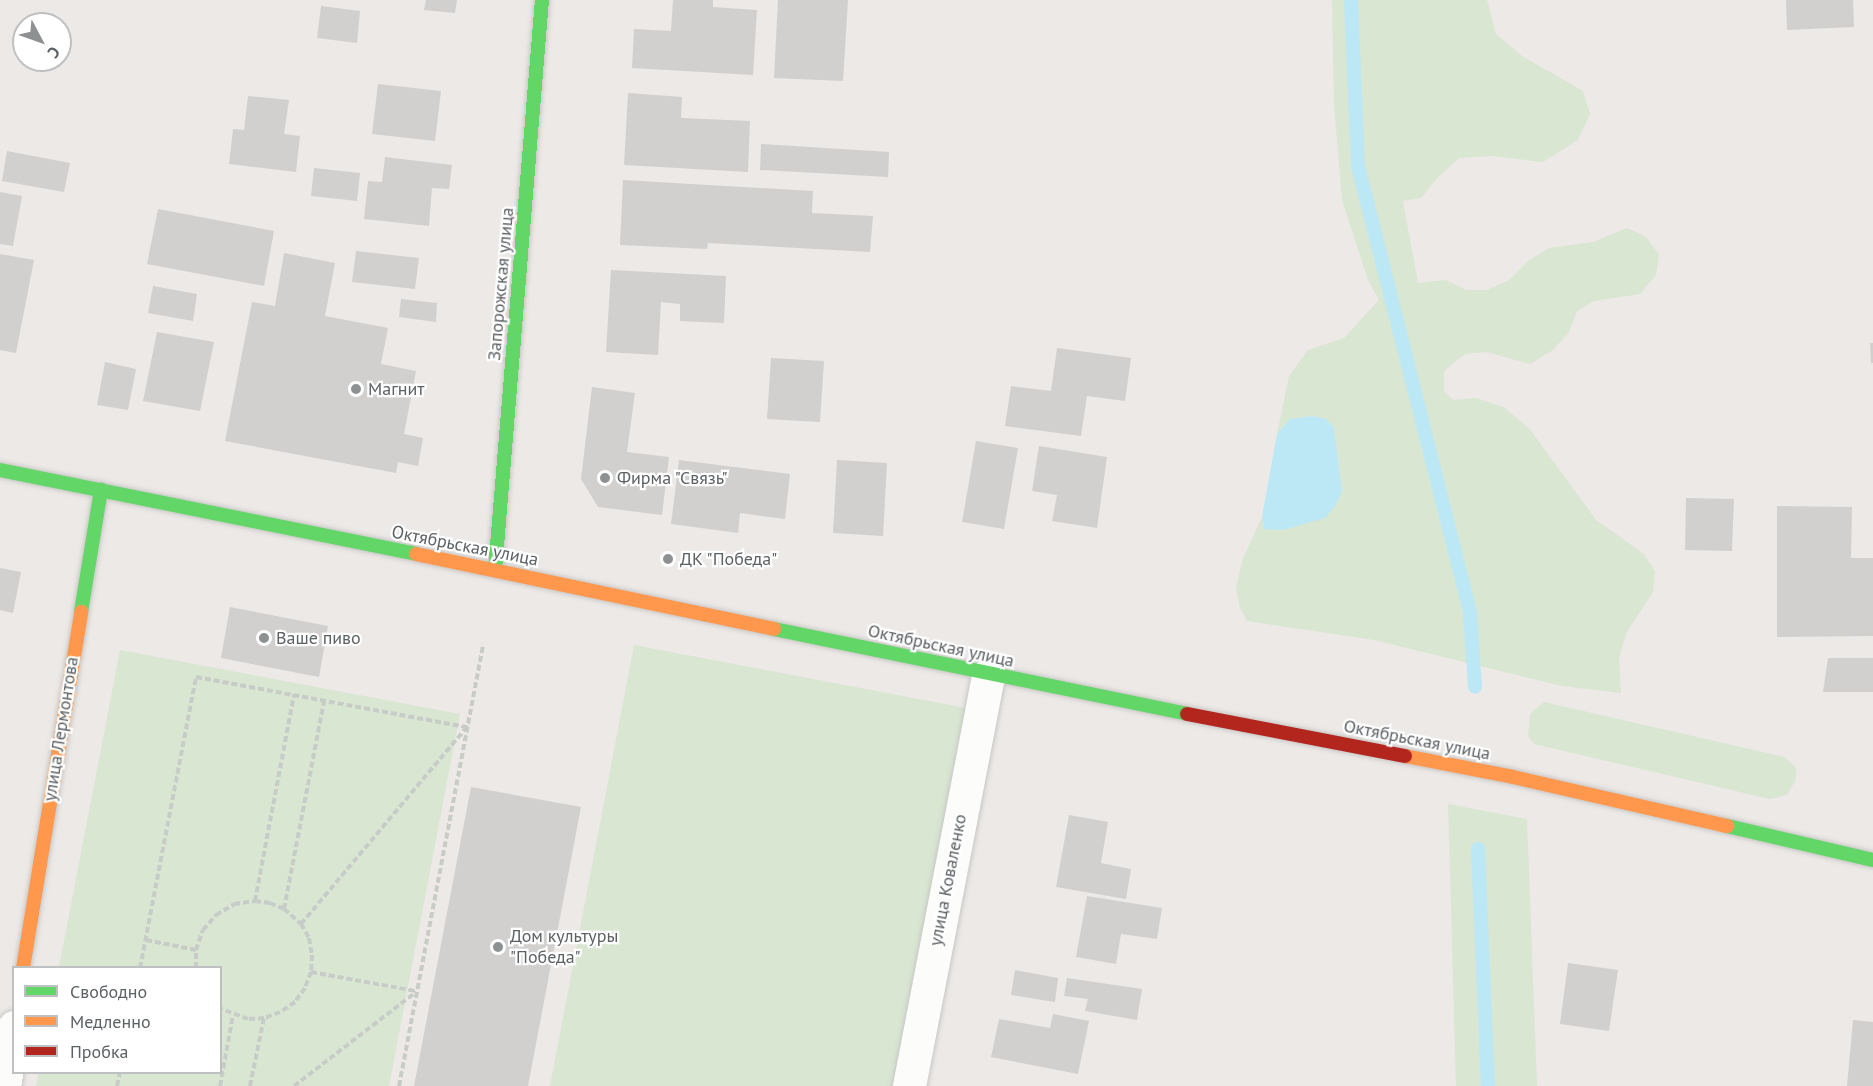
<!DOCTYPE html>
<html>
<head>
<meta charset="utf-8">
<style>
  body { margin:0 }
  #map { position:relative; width:1873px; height:1086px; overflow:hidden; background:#ece9e6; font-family:"PT Sans",sans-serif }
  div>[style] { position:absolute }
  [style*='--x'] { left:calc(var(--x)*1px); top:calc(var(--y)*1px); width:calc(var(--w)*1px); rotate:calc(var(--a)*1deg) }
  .green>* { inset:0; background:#d9e6d2 }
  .water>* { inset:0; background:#bce8f5 }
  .stream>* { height:14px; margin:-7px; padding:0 7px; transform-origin:7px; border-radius:7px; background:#bce8f5 }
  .building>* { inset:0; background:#d2d0cf }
  .path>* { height:4px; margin-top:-2px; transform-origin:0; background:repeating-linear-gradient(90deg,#c8ccc9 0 6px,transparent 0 9px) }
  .roads { filter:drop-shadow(0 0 2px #c8c7c6) drop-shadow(0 0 2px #c8c7c6) }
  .street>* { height:33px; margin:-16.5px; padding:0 16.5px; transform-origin:16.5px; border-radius:16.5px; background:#fcfcfb }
  .fast>* { height:14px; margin:-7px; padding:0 7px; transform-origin:7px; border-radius:7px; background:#63d668 }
  .slow>* { height:14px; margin:-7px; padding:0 7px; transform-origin:7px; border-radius:7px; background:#ff974d }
  .jam>* { height:14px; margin:-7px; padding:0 7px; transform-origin:7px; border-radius:7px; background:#b3261e }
  .dots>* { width:16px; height:16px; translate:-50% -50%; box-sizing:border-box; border:3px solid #fff; border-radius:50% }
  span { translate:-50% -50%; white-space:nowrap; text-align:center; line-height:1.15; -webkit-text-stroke:4.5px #fff; paint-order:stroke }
  .street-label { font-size:18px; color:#5c6164 }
  .poi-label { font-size:18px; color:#5c6164 }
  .left { translate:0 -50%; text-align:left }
  .legend { position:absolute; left:12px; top:966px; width:210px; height:108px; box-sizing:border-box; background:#fff; border:2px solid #bec0c1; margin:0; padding:8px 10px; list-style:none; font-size:18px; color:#5c6164 }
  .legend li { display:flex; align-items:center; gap:12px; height:30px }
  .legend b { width:30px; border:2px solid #bec0c1 }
  .north { position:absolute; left:12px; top:12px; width:60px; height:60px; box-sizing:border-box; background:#fff; border:2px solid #bec0c1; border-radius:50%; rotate:131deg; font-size:16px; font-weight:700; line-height:24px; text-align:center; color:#5c6164 }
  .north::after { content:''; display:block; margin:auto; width:21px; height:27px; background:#8e9192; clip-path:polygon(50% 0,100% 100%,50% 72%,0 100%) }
</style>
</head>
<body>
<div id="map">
  <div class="green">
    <div style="clip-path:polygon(1332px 0,1487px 0,1496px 34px,1522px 56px,1583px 91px,1590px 114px,1578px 140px,1543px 162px,1493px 156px,1459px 158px,1437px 178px,1421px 198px,1403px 201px,1418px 283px,1446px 280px,1466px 290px,1487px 290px,1509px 280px,1528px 261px,1549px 248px,1593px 242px,1627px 228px,1646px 237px,1659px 255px,1656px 275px,1640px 294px,1594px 301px,1577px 311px,1569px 332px,1553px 350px,1530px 364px,1487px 352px,1465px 354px,1444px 371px,1444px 391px,1453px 400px,1476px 398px,1503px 407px,1529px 428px,1596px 520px,1644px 554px,1655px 571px,1653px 592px,1627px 632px,1619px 658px,1621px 693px,1562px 686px,1374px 640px,1247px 621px,1240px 608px,1236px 589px,1242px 561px,1262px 517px,1264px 529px,1336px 505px,1342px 491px,1334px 428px,1327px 419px,1312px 416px,1290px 419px,1277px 434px,1289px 376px,1308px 350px,1344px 338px,1379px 300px,1368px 280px,1342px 200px,1334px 105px)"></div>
    <div style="clip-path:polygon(634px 645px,966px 708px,894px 1086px,550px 1086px)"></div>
    <div style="clip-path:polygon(120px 650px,460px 714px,389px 1086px,36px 1086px,39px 1073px,220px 1072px,220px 968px,59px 967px)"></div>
    <div style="clip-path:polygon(1544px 702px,1784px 757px,1796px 767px,1796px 779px,1787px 795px,1770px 799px,1534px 744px,1528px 736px,1530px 714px)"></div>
    <div style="clip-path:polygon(1448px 804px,1527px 819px,1537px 1086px,1456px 1086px)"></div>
  </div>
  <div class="water">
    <div style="clip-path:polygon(1312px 416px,1327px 419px,1334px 428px,1342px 491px,1336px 505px,1325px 518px,1283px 530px,1264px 529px,1262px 517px,1277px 434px,1290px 419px)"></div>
  </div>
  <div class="stream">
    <div style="--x:1351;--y:0;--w:166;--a:87.6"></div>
    <div style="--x:1358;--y:166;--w:461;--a:75.9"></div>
    <div style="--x:1470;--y:613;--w:74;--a:86.1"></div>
    <div style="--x:1478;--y:849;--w:237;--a:87.6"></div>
  </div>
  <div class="building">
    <div style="clip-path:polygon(426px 0,457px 0,455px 13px,424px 10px)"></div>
    <div style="clip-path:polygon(673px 0,713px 0,713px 7px,757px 10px,753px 75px,632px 68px,634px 29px,671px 31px)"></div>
    <div style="clip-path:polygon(778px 0,848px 0,843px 81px,774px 78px)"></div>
    <div style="clip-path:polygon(1786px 0,1853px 0,1854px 27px,1787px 30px)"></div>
    <div style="clip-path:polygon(321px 6px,360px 11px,357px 43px,317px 38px)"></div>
    <div style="clip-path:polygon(378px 84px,441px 91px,435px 141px,372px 134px)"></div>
    <div style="clip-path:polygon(628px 93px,682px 97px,681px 118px,750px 121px,748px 172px,624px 165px)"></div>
    <div style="clip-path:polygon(248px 96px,289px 100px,284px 134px,300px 136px,296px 172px,229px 164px,233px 129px,244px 130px)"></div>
    <div style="clip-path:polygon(761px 144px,889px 152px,888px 177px,760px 170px)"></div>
    <div style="clip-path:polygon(7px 151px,70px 163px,64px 192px,2px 181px)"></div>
    <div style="clip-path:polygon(385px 157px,452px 165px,449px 189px,432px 188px,429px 226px,364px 219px,368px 181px,382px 182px)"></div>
    <div style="clip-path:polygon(314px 168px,360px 173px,357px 201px,311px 196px)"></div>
    <div style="clip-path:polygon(623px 180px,813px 191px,812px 213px,873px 216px,870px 252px,708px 243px,707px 249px,620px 245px)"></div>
    <div style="clip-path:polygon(0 192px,22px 196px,13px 246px,0 244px)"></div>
    <div style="clip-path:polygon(158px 209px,274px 231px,264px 286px,147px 264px)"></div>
    <div style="clip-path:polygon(356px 251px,419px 258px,415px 289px,352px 282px)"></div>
    <div style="clip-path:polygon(284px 253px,335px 263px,325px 316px,388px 328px,381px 364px,416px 371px,404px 434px,423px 438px,418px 466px,398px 462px,396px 473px,225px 441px,252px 302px,275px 306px)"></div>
    <div style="clip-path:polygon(0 254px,34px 260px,16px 353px,0 350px)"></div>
    <div style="clip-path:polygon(611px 270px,726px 276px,724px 323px,680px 321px,680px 304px,661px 302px,658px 355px,606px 352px)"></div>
    <div style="clip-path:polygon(153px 286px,197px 294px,193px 321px,148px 313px)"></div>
    <div style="clip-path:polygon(401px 299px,437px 303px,436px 322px,399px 317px)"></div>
    <div style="clip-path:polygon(157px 332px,214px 342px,200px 411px,143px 401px)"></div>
    <div style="clip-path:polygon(1870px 343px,1873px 343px,1873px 363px,1871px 363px)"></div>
    <div style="clip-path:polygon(1057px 348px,1131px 358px,1125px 401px,1087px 396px,1081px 436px,1005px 426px,1011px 386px,1051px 391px)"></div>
    <div style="clip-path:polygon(771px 358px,824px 361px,820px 422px,767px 419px)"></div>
    <div style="clip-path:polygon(105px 362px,136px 369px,128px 410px,97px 405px)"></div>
    <div style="clip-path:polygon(592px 387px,635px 393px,627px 452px,669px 457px,662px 515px,598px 507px,581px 479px)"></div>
    <div style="clip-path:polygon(976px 441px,1018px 448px,1004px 529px,962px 522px)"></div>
    <div style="clip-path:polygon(1039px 446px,1107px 457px,1097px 528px,1052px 521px,1057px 495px,1032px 491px)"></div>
    <div style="clip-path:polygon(679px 460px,790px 474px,785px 519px,740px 513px,738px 533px,671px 524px)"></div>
    <div style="clip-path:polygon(837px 460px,887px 463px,883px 536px,833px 533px)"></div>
    <div style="clip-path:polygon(1686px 498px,1734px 499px,1732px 551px,1685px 550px)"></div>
    <div style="clip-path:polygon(1777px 506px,1852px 507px,1851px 558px,1873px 558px,1873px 636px,1777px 637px)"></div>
    <div style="clip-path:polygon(0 568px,21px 572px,13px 613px,0 610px)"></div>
    <div style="clip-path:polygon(230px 607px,328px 626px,319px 677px,221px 658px)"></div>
    <div style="clip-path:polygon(1828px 658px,1873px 658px,1873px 692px,1823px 692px)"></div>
    <div style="clip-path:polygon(471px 787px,581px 807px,528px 1086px,414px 1086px)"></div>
    <div style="clip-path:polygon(1069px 815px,1108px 822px,1101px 863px,1131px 869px,1126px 899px,1056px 887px)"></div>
    <div style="clip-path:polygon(1087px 896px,1162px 908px,1157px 939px,1121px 934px,1116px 964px,1076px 957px)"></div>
    <div style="clip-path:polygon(1568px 963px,1618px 970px,1609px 1031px,1560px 1024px)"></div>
    <div style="clip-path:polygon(1015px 970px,1058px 978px,1055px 1002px,1011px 995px)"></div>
    <div style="clip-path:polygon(1067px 978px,1142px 989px,1137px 1020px,1085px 1011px,1088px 999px,1064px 996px)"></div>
    <div style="clip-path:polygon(1053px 1014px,1089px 1021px,1078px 1074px,991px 1057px,999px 1019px,1050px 1028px)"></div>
    <div style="clip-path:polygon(1853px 1020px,1873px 1022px,1873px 1086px,1847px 1086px)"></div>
  </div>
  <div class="path">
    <div style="--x:255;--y:901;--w:210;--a:-79.3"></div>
    <div style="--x:284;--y:909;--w:212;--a:-79.1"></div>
    <div style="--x:301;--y:924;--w:256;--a:-49.9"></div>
    <div style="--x:146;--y:940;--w:51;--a:11.3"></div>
    <div style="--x:140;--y:968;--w:296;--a:-79.1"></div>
    <div style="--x:196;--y:677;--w:276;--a:10.5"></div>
    <div style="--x:196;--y:968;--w:18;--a:-90"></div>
    <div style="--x:196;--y:950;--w:21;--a:-71"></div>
    <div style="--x:203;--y:930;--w:20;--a:-49"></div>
    <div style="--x:216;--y:915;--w:21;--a:-31"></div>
    <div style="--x:234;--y:904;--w:21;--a:-8"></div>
    <div style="--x:255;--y:901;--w:15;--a:8"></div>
    <div style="--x:270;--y:903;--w:15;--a:23"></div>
    <div style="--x:284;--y:909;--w:23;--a:41"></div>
    <div style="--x:301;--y:924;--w:16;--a:60"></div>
    <div style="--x:309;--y:938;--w:17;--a:80"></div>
    <div style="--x:312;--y:955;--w:17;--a:93"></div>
    <div style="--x:311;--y:972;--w:17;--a:111"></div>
    <div style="--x:305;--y:988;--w:17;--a:126"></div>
    <div style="--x:295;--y:1002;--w:18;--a:146"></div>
    <div style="--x:280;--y:1012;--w:17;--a:159"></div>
    <div style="--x:264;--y:1018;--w:16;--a:176"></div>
    <div style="--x:248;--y:1019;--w:30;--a:-159"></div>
    <div style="--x:311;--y:972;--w:107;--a:10.3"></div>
    <div style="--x:117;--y:1086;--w:14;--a:-78"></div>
    <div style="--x:220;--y:1086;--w:72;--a:-79.6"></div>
    <div style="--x:250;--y:1086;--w:69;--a:-78.4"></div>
    <div style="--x:294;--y:1086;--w:154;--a:-37.6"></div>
    <div style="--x:399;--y:1086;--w:450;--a:-79.2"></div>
  </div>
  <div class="roads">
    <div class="street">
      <div style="--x:4;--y:1086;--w:60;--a:-80.4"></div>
      <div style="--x:909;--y:1086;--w:419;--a:-79.1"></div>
    </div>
    <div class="fast">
      <div style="--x:0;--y:470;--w:424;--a:11.4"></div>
      <div style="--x:495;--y:570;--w:572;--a:-85.29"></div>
      <div style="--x:81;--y:612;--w:124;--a:-80.7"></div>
      <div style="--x:774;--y:629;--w:422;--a:11.6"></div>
      <div style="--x:1727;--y:826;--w:150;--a:13.1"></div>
    </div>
    <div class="slow">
      <div style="--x:416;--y:554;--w:366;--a:11.8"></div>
      <div style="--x:1405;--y:756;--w:110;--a:11"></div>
      <div style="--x:1513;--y:777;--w:220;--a:12.9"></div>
      <div style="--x:23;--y:968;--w:361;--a:-80.7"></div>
    </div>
    <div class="jam">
      <div style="--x:1187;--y:714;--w:222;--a:10.9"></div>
    </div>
  </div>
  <div class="dots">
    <div style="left:356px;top:389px;background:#8e9192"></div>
    <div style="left:605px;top:478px;background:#8e9192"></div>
    <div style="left:668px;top:559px;background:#8e9192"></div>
    <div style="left:264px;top:638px;background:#8e9192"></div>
    <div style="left:498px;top:947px;background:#8e9192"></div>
  </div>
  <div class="street-label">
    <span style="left:501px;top:284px;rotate:-85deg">Запорожская улица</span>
    <span style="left:465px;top:546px;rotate:11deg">Октябрьская улица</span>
    <span style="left:941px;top:646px;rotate:12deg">Октябрьская улица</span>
    <span style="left:61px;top:729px;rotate:-81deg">улица Лермонтова</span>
    <span style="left:1417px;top:740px;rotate:11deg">Октябрьская улица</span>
    <span style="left:948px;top:880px;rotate:-79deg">улица Коваленко</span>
  </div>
  <div class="poi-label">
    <span class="left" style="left:368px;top:389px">Магнит</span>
    <span class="left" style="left:617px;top:478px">Фирма "Связь"</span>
    <span class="left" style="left:680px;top:559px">ДК "Победа"</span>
    <span class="left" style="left:276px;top:638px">Ваше пиво</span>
    <span class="left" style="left:510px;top:947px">Дом культуры<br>"Победа"</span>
  </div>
  <ul class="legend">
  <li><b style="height:8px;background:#63d668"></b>Свободно</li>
  <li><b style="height:8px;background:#ff974d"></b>Медленно</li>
  <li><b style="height:8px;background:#b3261e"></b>Пробка</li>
  </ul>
  <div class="north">С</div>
</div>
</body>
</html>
